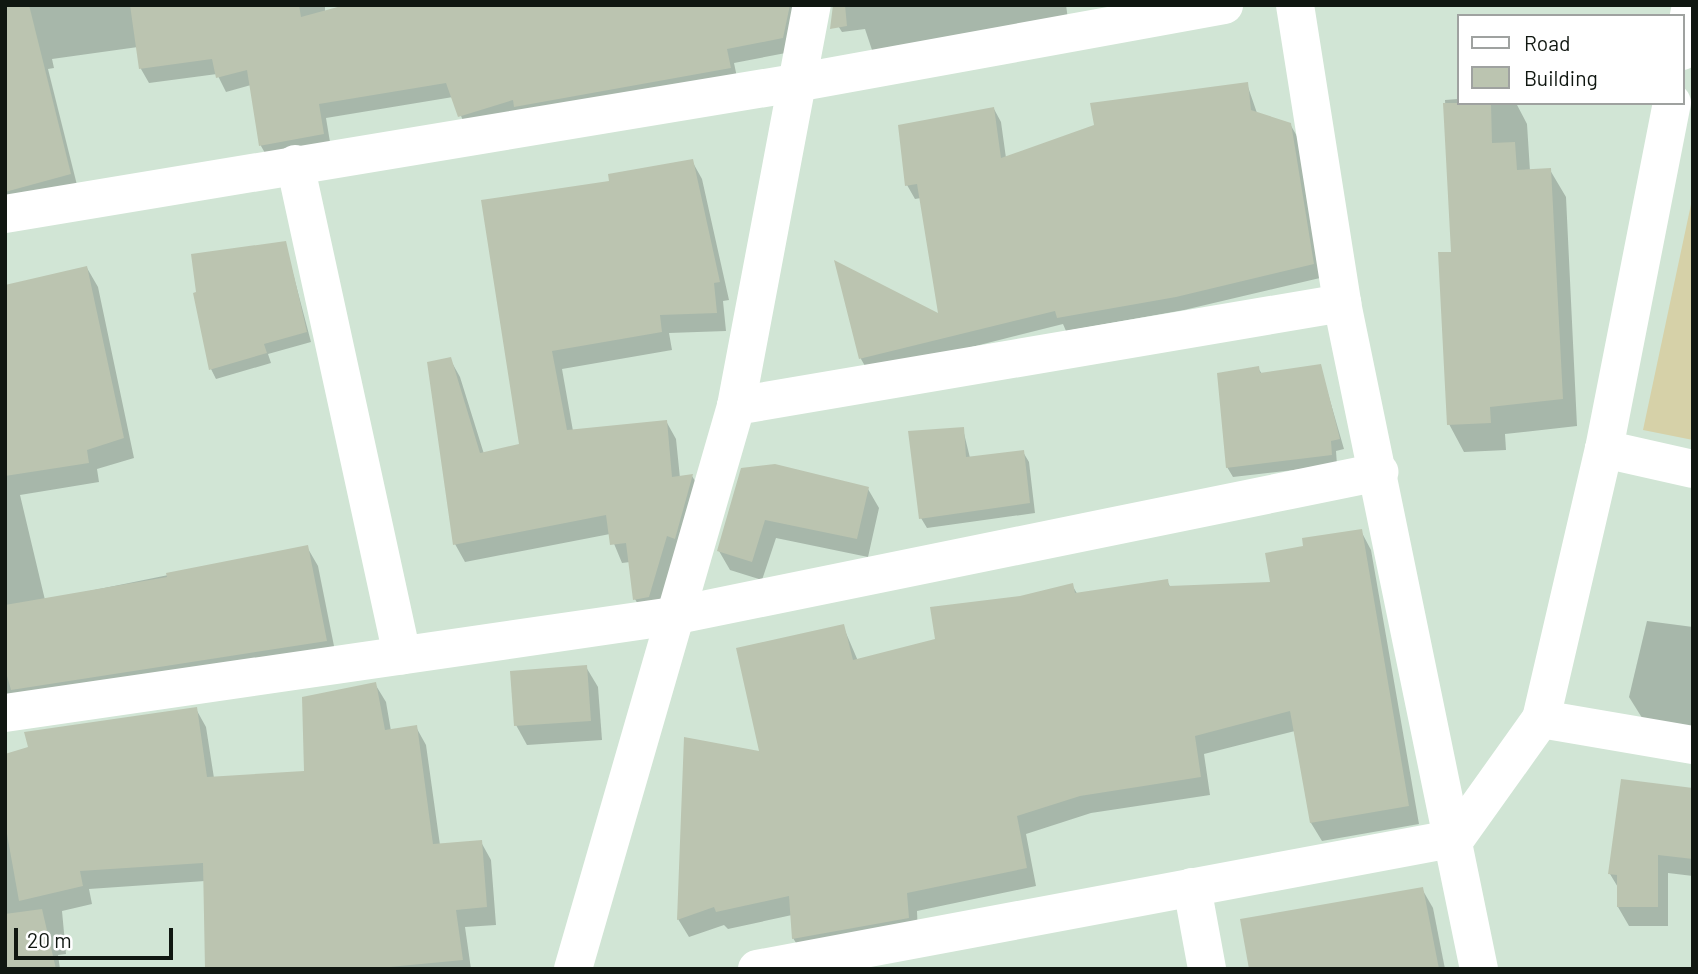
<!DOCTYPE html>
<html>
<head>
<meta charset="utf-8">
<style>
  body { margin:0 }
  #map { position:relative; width:1698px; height:974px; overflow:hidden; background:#d1e5d5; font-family:Barlow,sans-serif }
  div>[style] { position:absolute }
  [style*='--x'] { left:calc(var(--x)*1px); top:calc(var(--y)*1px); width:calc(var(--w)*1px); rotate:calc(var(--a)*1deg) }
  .green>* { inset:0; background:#d6d1a8 }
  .shadow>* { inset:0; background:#0003 }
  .building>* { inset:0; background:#bbc4b0 }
  .minor>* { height:38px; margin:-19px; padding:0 19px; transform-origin:19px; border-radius:19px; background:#fff }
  span { translate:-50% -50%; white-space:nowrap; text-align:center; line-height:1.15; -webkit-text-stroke:5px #fff; paint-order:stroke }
  .frame { position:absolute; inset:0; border:7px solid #101711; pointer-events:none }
  .legend { position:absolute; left:1457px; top:14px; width:228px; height:91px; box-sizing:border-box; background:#fff; border:2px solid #9fa2a0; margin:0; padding:9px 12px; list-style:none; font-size:21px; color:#101711 }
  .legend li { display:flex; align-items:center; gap:14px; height:35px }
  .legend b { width:35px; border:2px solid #9fa2a0 }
  .scale { position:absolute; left:14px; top:928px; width:159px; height:32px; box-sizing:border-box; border:4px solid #101711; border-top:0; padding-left:9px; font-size:21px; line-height:24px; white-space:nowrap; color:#101711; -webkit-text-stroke:5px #fff; paint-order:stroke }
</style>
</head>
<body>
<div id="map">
  <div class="green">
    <div style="clip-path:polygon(1693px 195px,1693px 440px,1643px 430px)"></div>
  </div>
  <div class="shadow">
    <div style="clip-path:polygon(5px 5px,325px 5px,325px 12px,384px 5px,807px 5px,791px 52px,734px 63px,738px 82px,467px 130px,453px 97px,326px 118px,331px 148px,269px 160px,261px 146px,251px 85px,226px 92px,217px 74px,149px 83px,141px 69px,138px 47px,52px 59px,54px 68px,48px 69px,78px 189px,5px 210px)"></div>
    <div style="clip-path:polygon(834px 5px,1066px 5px,1069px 26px,875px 59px,865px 29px,842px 32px,833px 18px)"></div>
    <div style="clip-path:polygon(1247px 84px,1257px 113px,1290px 124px,1298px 138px,1320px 278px,1184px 310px,1066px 331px,1063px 324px,869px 373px,861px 359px,836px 263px,940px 316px,921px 198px,915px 199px,907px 185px,994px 109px,1001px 122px,1006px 158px)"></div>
    <div style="clip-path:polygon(1458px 99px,1458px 103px,1516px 103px,1527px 124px,1530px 171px,1550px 170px,1566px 197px,1577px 426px,1505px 434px,1506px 450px,1464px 452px,1449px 424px,1453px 253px,1445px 100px)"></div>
    <div style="clip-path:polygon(692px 161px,702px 179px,729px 300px,723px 301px,726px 331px,669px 333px,672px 350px,562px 369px,573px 431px,666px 421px,676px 439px,680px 478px,692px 476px,703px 494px,659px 615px,645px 617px,635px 599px,630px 562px,622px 563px,610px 534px,465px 562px,455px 544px,450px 359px,460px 377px,484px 454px,521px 446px,483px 201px,612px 182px)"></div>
    <div style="clip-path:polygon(285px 243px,311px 342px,268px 354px,271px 363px,216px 379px,211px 369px)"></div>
    <div style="clip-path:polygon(87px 268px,98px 287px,134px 458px,97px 469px,99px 482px,20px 495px,45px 600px,307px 547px,318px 566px,337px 661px,5px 707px,5px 286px)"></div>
    <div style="clip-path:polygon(1320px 366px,1344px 449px,1336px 451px,1337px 465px,1233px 477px,1227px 467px,1258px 368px,1262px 374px)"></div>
    <div style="clip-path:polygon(963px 429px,970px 458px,1023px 452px,1029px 462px,1035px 513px,927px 528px,921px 518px)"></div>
    <div style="clip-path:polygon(742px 470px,868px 489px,879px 508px,868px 557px,776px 538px,762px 580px,730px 570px,719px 551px)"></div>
    <div style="clip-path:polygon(1361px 531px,1371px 550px,1419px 824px,1322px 841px,1311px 823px,1295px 731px,1204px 754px,1210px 795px,1091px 813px,1026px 834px,1036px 886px,917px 911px,918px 936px,804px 956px,793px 938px,792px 915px,728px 929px,724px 925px,689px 937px,678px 919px,761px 753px,843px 626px,858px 661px,936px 641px,1020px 598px,1072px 585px,1078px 595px,1167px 581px,1171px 588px,1272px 583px,1305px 548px)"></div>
    <div style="clip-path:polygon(1647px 621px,1693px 627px,1693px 729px,1644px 721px,1629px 697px)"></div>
    <div style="clip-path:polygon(586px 667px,598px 687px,602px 740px,527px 745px,516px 725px)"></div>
    <div style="clip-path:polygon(375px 684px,386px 702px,391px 731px,416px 727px,426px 745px,440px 845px,481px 842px,491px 860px,496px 925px,465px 927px,471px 969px,207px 969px,205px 881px,89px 889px,92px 904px,62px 911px,66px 954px,58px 955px,60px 969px,5px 969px,5px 755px,196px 709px,206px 727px,214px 778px,306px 773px)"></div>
    <div style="clip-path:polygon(1693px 790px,1693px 876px,1668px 873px,1668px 926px,1629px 926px,1618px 907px,1619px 889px,1610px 874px)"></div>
    <div style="clip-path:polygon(1422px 889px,1433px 908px,1445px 969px,1251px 969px)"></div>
  </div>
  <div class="building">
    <div style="clip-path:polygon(5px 5px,29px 5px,71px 174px,5px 192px)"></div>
    <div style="clip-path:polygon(130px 5px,299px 5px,301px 17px,345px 5px,790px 5px,783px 38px,727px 49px,731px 68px,514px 107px,513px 100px,458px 117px,446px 83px,319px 104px,324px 134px,259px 146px,247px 70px,216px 78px,212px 59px,139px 69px)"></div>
    <div style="clip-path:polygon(833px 5px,845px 5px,847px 26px,830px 29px)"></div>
    <div style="clip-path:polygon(1248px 82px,1251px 110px,1291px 123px,1314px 264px,1176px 297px,1057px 318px,1055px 311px,859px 359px,834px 260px,938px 313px,917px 184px,905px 186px,898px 125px,994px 107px,1001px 158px,1094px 125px,1090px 103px)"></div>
    <div style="clip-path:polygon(1443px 103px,1491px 103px,1492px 143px,1515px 142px,1517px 170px,1551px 168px,1563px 399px,1490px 407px,1491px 423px,1447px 425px,1438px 252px,1451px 252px)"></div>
    <div style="clip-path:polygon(693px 159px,720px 282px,714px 283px,717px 313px,660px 315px,662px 332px,552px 351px,567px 430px,667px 420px,672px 477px,693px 474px,675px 539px,667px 536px,649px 597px,633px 600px,626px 543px,610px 545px,606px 515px,453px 545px,427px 362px,451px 357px,480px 453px,519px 444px,481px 200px,609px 181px,608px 174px)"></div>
    <div style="clip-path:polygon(286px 241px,307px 332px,264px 344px,267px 353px,209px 370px,193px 293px,196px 292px,191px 254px)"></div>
    <div style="clip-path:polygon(87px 266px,124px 438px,87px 450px,89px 463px,5px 476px,5px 285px)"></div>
    <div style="clip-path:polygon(1321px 364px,1340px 439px,1331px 441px,1332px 455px,1226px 468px,1217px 373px,1259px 366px,1260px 373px)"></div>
    <div style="clip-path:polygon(964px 427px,966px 457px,1024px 450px,1030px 503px,919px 519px,908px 431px)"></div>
    <div style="clip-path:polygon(775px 464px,869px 487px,857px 539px,765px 520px,752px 562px,717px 551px,741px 468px)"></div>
    <div style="clip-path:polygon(1362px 529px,1409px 806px,1310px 823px,1290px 711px,1195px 736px,1201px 777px,1080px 796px,1017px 816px,1027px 868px,907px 893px,909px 918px,792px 939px,789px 896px,716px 912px,714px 907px,677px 920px,684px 737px,759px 751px,736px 648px,844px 624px,853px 660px,935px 639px,930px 607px,1020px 596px,1073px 583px,1075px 593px,1168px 579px,1169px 586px,1270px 582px,1265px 553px,1303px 546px,1302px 538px)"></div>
    <div style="clip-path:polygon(308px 545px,327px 641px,11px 690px,5px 669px,5px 605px,167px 577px,166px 573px)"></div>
    <div style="clip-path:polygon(587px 665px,591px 721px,514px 726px,510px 671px)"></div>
    <div style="clip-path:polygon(376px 682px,385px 730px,417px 725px,433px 844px,482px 840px,487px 907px,456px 910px,463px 960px,369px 969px,205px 969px,203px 863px,80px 871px,83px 886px,19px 901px,5px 823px,5px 754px,28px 747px,24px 732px,197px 707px,207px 777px,304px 771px,302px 697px)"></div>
    <div style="clip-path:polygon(1621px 779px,1693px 788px,1693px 859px,1658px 855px,1658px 907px,1617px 907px,1617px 875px,1608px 874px)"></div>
    <div style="clip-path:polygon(1423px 887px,1439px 969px,1249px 969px,1240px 919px)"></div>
    <div style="clip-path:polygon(42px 909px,56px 969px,5px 969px,5px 914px)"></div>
  </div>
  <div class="minor">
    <div style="--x:1295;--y:5;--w:302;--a:81"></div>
    <div style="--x:1342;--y:303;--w:680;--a:78.38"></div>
    <div style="--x:1682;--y:51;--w:47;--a:-78.9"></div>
    <div style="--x:295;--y:164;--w:503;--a:77.71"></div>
    <div style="--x:5;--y:214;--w:807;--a:-9.42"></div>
    <div style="--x:801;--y:82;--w:430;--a:-10.3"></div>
    <div style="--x:736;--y:406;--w:615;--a:-9.65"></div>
    <div style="--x:1604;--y:449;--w:91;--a:12.7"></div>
    <div style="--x:5;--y:713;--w:675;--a:-8.26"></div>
    <div style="--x:673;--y:616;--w:721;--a:-11.53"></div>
    <div style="--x:1541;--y:719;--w:154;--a:9.7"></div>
    <div style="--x:1192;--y:887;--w:83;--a:79.6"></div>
    <div style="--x:573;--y:969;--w:586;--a:-73.85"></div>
    <div style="--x:736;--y:406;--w:408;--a:-79.3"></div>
    <div style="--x:757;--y:969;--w:711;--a:-10.61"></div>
    <div style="--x:1456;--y:838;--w:146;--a:-54.5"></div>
    <div style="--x:1541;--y:719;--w:277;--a:-76.9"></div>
    <div style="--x:1604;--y:449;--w:353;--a:-78.9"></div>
  </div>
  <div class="frame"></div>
  <ul class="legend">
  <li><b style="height:9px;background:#fff"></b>Road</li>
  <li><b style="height:19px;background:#bbc4b0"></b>Building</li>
  </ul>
  <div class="scale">20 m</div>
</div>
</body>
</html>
